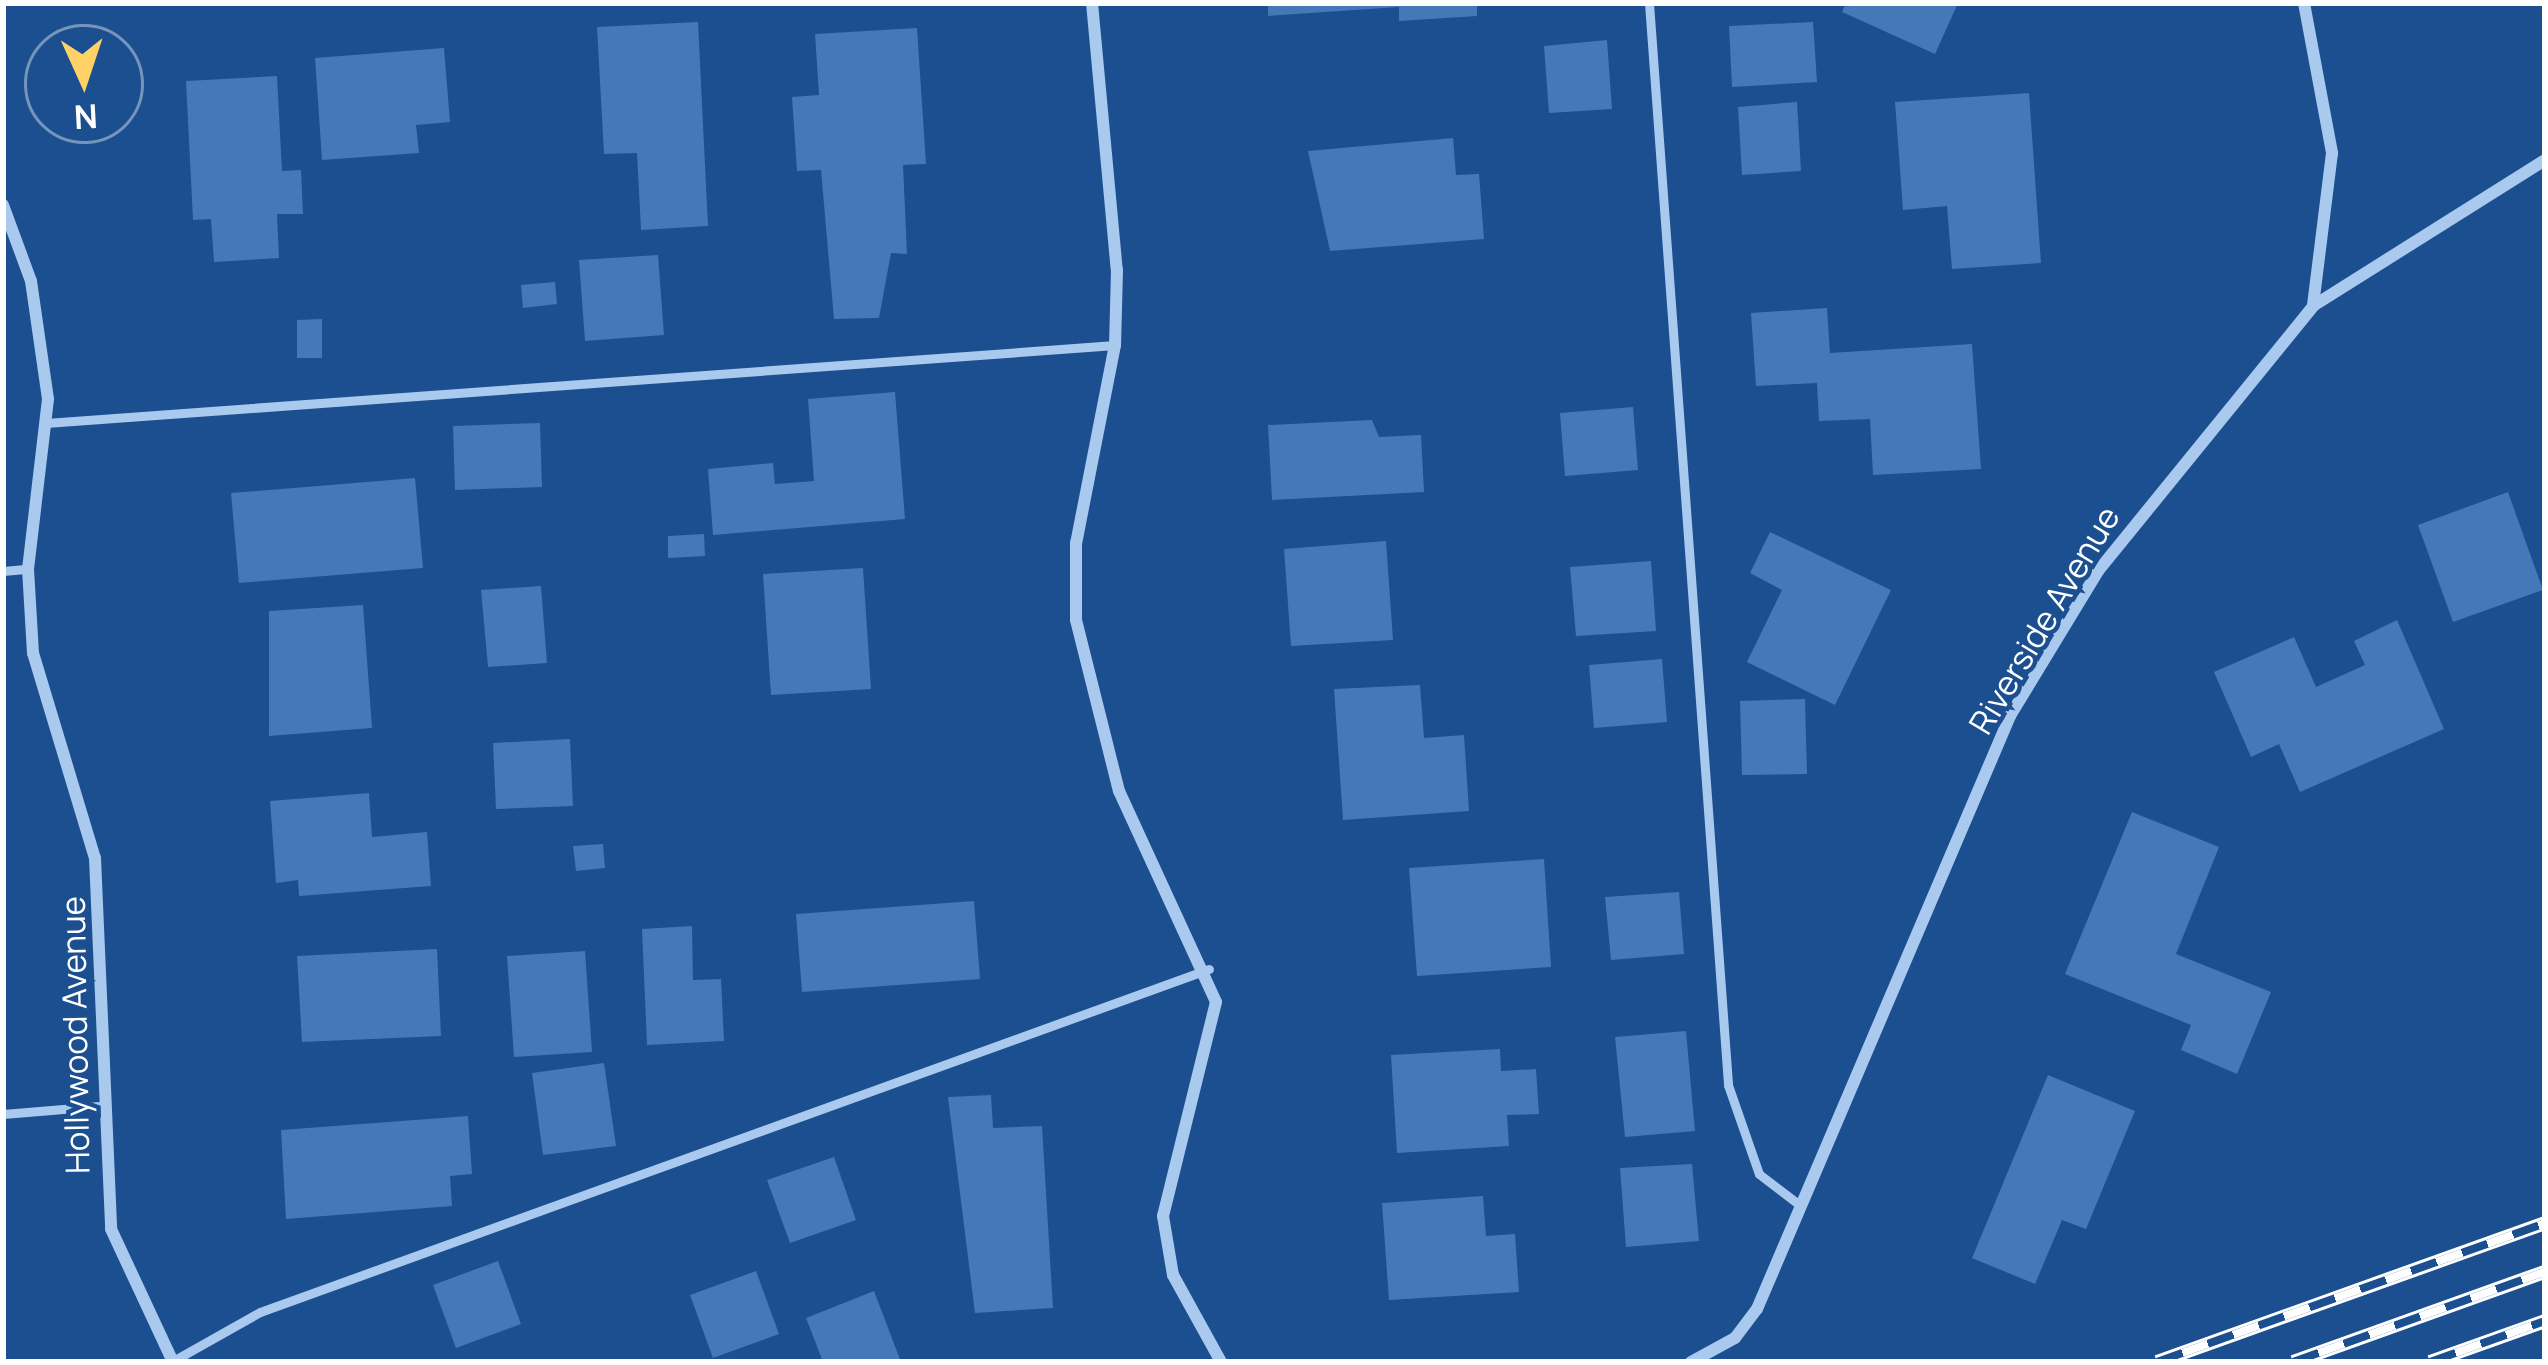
<!DOCTYPE html>
<html>
<head>
<meta charset="utf-8">
<style>
  body { margin:0 }
  #map { position:relative; width:2548px; height:1365px; overflow:hidden; background:#1b4f8f; font-family:Manrope,sans-serif }
  div>[style] { position:absolute }
  [style*='--x'] { left:calc(var(--x)*1px); top:calc(var(--y)*1px); width:calc(var(--w)*1px); rotate:calc(var(--a)*1deg) }
  .building>* { inset:0; background:#4478b7 }
  .lane>* { height:9px; margin:-4.5px; padding:0 4.5px; transform-origin:4.5px; border-radius:4.5px; background:#a9c9ee }
  .street>* { height:12px; margin:-6px; padding:0 6px; transform-origin:6px; border-radius:6px; background:#a9c9ee }
  .rail>* { height:14px; margin-top:-7px; transform-origin:0; background:repeating-linear-gradient(90deg,#1b4f8f 0 27px,#fff 0 54px); box-sizing:border-box; border-block:3px solid #fff }
  span { translate:-50% -50%; white-space:nowrap; text-align:center; line-height:1.15; -webkit-text-stroke:9px #1b4f8f; paint-order:stroke }
  .street-label { font-size:33px; color:#fff }
  .frame { position:absolute; inset:0; border:6px solid #fff; pointer-events:none }
  .north { position:absolute; left:24px; top:24px; width:120px; height:120px; box-sizing:border-box; background:#1b4f8f; border:3px solid #7695bc; border-radius:50%; rotate:177deg; font-size:33px; font-weight:700; line-height:48px; text-align:center; color:#fff }
  .north::after { content:''; display:block; margin:auto; width:42px; height:54px; background:#ffd166; clip-path:polygon(50% 0,100% 100%,50% 72%,0 100%) }
</style>
</head>
<body>
<div id="map">
  <div class="building">
    <div style="clip-path:polygon(1268px 3px,1477px 3px,1477px 16px,1399px 21px,1399px 7px,1268px 16px)"></div>
    <div style="clip-path:polygon(1846px 3px,1958px 3px,1935px 54px,1842px 12px)"></div>
    <div style="clip-path:polygon(698px 22px,708px 226px,641px 230px,637px 153px,604px 154px,597px 27px)"></div>
    <div style="clip-path:polygon(1813px 22px,1817px 82px,1732px 87px,1729px 26px)"></div>
    <div style="clip-path:polygon(917px 28px,926px 164px,903px 165px,907px 254px,891px 253px,879px 318px,834px 319px,821px 170px,797px 171px,792px 97px,819px 95px,815px 34px)"></div>
    <div style="clip-path:polygon(1607px 40px,1612px 109px,1549px 113px,1544px 46px)"></div>
    <div style="clip-path:polygon(444px 48px,450px 122px,416px 125px,419px 153px,322px 160px,315px 58px)"></div>
    <div style="clip-path:polygon(277px 76px,282px 171px,301px 170px,303px 214px,277px 214px,279px 258px,214px 262px,211px 219px,193px 220px,186px 81px)"></div>
    <div style="clip-path:polygon(2029px 93px,2041px 263px,1952px 269px,1947px 206px,1903px 210px,1895px 102px)"></div>
    <div style="clip-path:polygon(1797px 102px,1801px 171px,1742px 175px,1738px 107px)"></div>
    <div style="clip-path:polygon(1453px 138px,1456px 175px,1479px 174px,1484px 239px,1330px 251px,1308px 151px)"></div>
    <div style="clip-path:polygon(658px 255px,664px 335px,585px 341px,579px 260px)"></div>
    <div style="clip-path:polygon(555px 282px,557px 304px,523px 308px,521px 285px)"></div>
    <div style="clip-path:polygon(1827px 308px,1830px 353px,1972px 344px,1981px 469px,1873px 475px,1870px 419px,1819px 421px,1817px 383px,1756px 386px,1751px 313px)"></div>
    <div style="clip-path:polygon(322px 319px,322px 358px,297px 358px,297px 320px)"></div>
    <div style="clip-path:polygon(895px 392px,905px 519px,713px 535px,708px 469px,773px 463px,775px 484px,814px 481px,808px 399px)"></div>
    <div style="clip-path:polygon(1633px 407px,1638px 470px,1565px 476px,1560px 413px)"></div>
    <div style="clip-path:polygon(1372px 420px,1379px 437px,1421px 435px,1424px 492px,1272px 500px,1268px 425px)"></div>
    <div style="clip-path:polygon(540px 423px,542px 487px,455px 490px,453px 426px)"></div>
    <div style="clip-path:polygon(415px 478px,423px 568px,239px 583px,231px 493px)"></div>
    <div style="clip-path:polygon(2508px 492px,2543px 590px,2453px 622px,2418px 525px)"></div>
    <div style="clip-path:polygon(1770px 532px,1891px 590px,1835px 705px,1747px 662px,1782px 590px,1750px 573px)"></div>
    <div style="clip-path:polygon(704px 534px,705px 556px,668px 558px,668px 536px)"></div>
    <div style="clip-path:polygon(1386px 541px,1393px 640px,1291px 646px,1284px 549px)"></div>
    <div style="clip-path:polygon(1651px 561px,1656px 631px,1576px 636px,1570px 567px)"></div>
    <div style="clip-path:polygon(863px 568px,871px 689px,771px 695px,763px 574px)"></div>
    <div style="clip-path:polygon(541px 586px,547px 663px,488px 667px,481px 590px)"></div>
    <div style="clip-path:polygon(363px 605px,372px 728px,269px 736px,269px 611px)"></div>
    <div style="clip-path:polygon(2397px 620px,2444px 729px,2300px 792px,2279px 744px,2251px 757px,2214px 672px,2294px 637px,2316px 687px,2365px 665px,2354px 641px)"></div>
    <div style="clip-path:polygon(1662px 659px,1667px 722px,1594px 728px,1589px 665px)"></div>
    <div style="clip-path:polygon(1420px 685px,1424px 738px,1464px 735px,1469px 811px,1343px 820px,1334px 689px)"></div>
    <div style="clip-path:polygon(1805px 699px,1807px 774px,1742px 775px,1740px 701px)"></div>
    <div style="clip-path:polygon(570px 739px,573px 806px,496px 809px,493px 743px)"></div>
    <div style="clip-path:polygon(369px 793px,372px 837px,427px 832px,431px 886px,299px 896px,298px 880px,276px 883px,270px 801px)"></div>
    <div style="clip-path:polygon(2132px 812px,2219px 847px,2176px 954px,2271px 992px,2237px 1074px,2181px 1050px,2191px 1025px,2065px 974px)"></div>
    <div style="clip-path:polygon(603px 844px,605px 868px,576px 871px,573px 846px)"></div>
    <div style="clip-path:polygon(1544px 859px,1551px 967px,1417px 976px,1409px 868px)"></div>
    <div style="clip-path:polygon(1679px 892px,1684px 954px,1611px 960px,1605px 897px)"></div>
    <div style="clip-path:polygon(974px 901px,980px 979px,802px 992px,796px 914px)"></div>
    <div style="clip-path:polygon(692px 926px,693px 980px,721px 979px,724px 1041px,647px 1045px,642px 929px)"></div>
    <div style="clip-path:polygon(437px 949px,441px 1036px,302px 1042px,297px 956px)"></div>
    <div style="clip-path:polygon(585px 951px,592px 1052px,514px 1057px,507px 956px)"></div>
    <div style="clip-path:polygon(1686px 1031px,1695px 1131px,1625px 1137px,1615px 1037px)"></div>
    <div style="clip-path:polygon(1500px 1049px,1501px 1071px,1536px 1069px,1539px 1114px,1507px 1115px,1509px 1146px,1397px 1153px,1391px 1055px)"></div>
    <div style="clip-path:polygon(604px 1063px,616px 1146px,543px 1155px,532px 1073px)"></div>
    <div style="clip-path:polygon(2048px 1075px,2135px 1111px,2086px 1229px,2062px 1220px,2035px 1284px,1972px 1258px)"></div>
    <div style="clip-path:polygon(991px 1095px,993px 1128px,1042px 1126px,1053px 1308px,975px 1313px,948px 1097px)"></div>
    <div style="clip-path:polygon(468px 1116px,472px 1174px,450px 1176px,452px 1206px,286px 1219px,281px 1130px)"></div>
    <div style="clip-path:polygon(834px 1157px,856px 1220px,790px 1243px,767px 1180px)"></div>
    <div style="clip-path:polygon(1692px 1164px,1699px 1241px,1626px 1247px,1620px 1168px)"></div>
    <div style="clip-path:polygon(1483px 1196px,1486px 1236px,1515px 1234px,1519px 1292px,1389px 1300px,1382px 1203px)"></div>
    <div style="clip-path:polygon(498px 1261px,521px 1324px,456px 1348px,433px 1285px)"></div>
    <div style="clip-path:polygon(756px 1271px,779px 1334px,713px 1358px,690px 1295px)"></div>
    <div style="clip-path:polygon(874px 1291px,901px 1362px,823px 1362px,806px 1318px)"></div>
  </div>
  <div class="lane">
    <div style="--x:1649;--y:3;--w:1085;--a:85.82"></div>
    <div style="--x:1728;--y:1085;--w:94;--a:70.8"></div>
    <div style="--x:1759;--y:1174;--w:53;--a:37.3"></div>
    <div style="--x:46;--y:423;--w:1072;--a:-4.17"></div>
    <div style="--x:3;--y:571;--w:25;--a:-5"></div>
    <div style="--x:3;--y:1114;--w:97;--a:-4.7"></div>
    <div style="--x:173;--y:1361;--w:100;--a:-29.4"></div>
    <div style="--x:260;--y:1312;--w:1009;--a:-19.87"></div>
  </div>
  <div class="street">
    <div style="--x:1092;--y:3;--w:268;--a:84.7"></div>
    <div style="--x:1117;--y:270;--w:75;--a:91.5"></div>
    <div style="--x:1115;--y:345;--w:202;--a:101.1"></div>
    <div style="--x:1076;--y:543;--w:77;--a:90"></div>
    <div style="--x:1076;--y:620;--w:176;--a:75.9"></div>
    <div style="--x:1119;--y:791;--w:232;--a:65.3"></div>
    <div style="--x:1216;--y:1002;--w:220;--a:103.9"></div>
    <div style="--x:1163;--y:1216;--w:60;--a:80.4"></div>
    <div style="--x:1173;--y:1275;--w:99;--a:61.1"></div>
    <div style="--x:2304;--y:3;--w:153;--a:79.4"></div>
    <div style="--x:2332;--y:153;--w:154;--a:97.1"></div>
    <div style="--x:3;--y:205;--w:81;--a:69.8"></div>
    <div style="--x:31;--y:281;--w:119;--a:81.8"></div>
    <div style="--x:48;--y:399;--w:171;--a:96.7"></div>
    <div style="--x:28;--y:569;--w:84;--a:86.6"></div>
    <div style="--x:33;--y:653;--w:214;--a:73.2"></div>
    <div style="--x:95;--y:858;--w:371;--a:87.5"></div>
    <div style="--x:111;--y:1229;--w:147;--a:65"></div>
    <div style="--x:1691;--y:1362;--w:50;--a:-28.6"></div>
    <div style="--x:1735;--y:1338;--w:36;--a:-53"></div>
    <div style="--x:1757;--y:1309;--w:645;--a:-66.89"></div>
    <div style="--x:2010;--y:716;--w:170;--a:-58.7"></div>
    <div style="--x:2098;--y:571;--w:341;--a:-50.9"></div>
    <div style="--x:2313;--y:306;--w:274;--a:-32.2"></div>
  </div>
  <div class="rail">
    <div style="--x:2157;--y:1362;--w:412;--a:-19.7"></div>
    <div style="--x:2293;--y:1362;--w:268;--a:-19.7"></div>
    <div style="--x:2430;--y:1362;--w:122;--a:-19.6"></div>
  </div>
  <div class="street-label">
    <span style="left:2044px;top:620px;rotate:-59deg">Riverside Avenue</span>
    <span style="left:75px;top:1035px;rotate:-91deg">Hollywood Avenue</span>
  </div>
  <div class="frame"></div>
  <div class="north">N</div>
</div>
</body>
</html>
